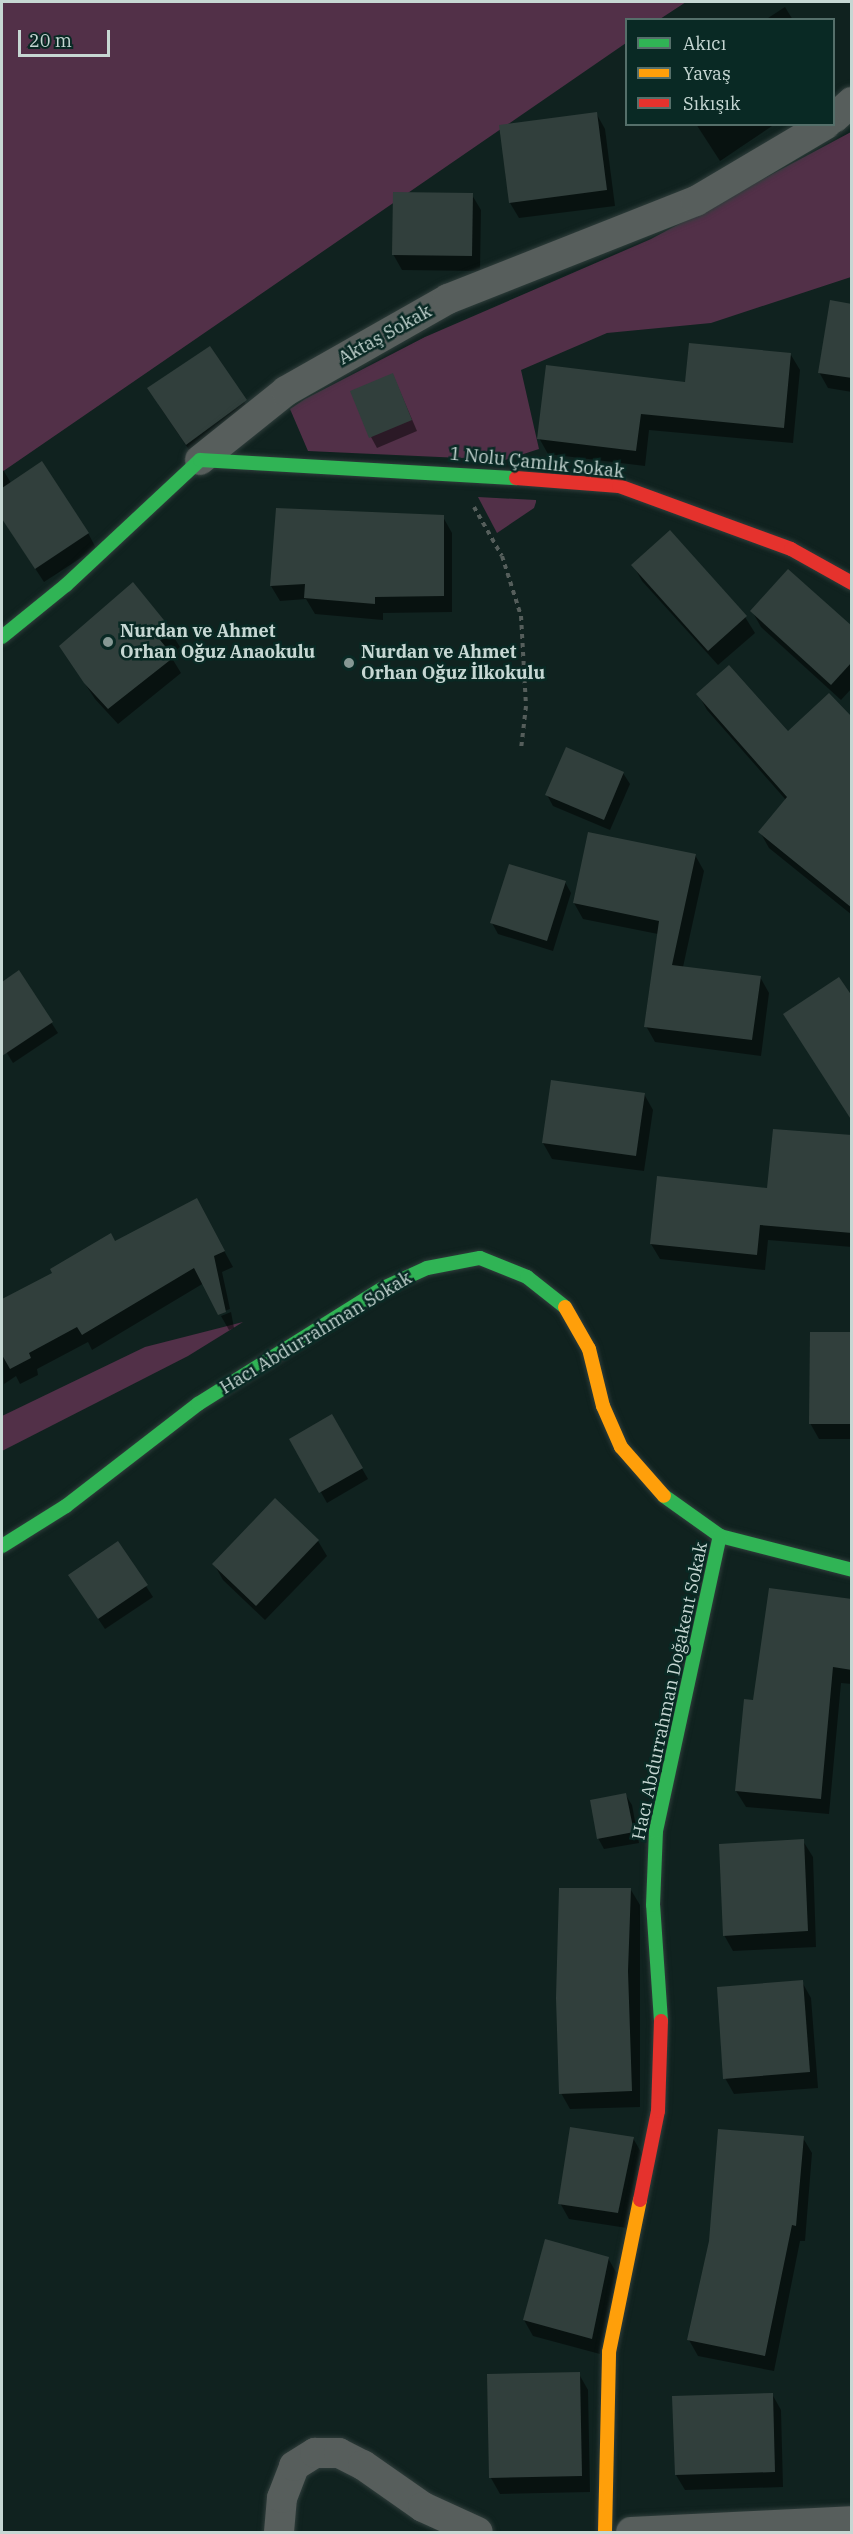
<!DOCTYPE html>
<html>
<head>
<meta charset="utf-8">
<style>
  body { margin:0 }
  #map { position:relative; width:853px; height:2534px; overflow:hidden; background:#10221f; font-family:"IBM Plex Serif",serif }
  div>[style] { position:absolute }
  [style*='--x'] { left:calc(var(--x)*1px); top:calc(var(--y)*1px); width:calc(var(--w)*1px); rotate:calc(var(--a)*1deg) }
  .green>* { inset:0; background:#523048 }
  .shadow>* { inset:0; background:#0007 }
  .building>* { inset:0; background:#313f3c }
  .path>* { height:4px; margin-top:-2px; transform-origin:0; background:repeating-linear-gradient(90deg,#555e5b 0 4.5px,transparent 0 9px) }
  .roads { filter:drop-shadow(0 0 2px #2f3d3b) drop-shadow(0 0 2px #2f3d3b) }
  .street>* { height:30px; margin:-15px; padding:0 15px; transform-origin:15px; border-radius:15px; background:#575e5c }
  .fast>* { height:14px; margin:-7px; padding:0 7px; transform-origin:7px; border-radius:7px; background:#30b455 }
  .slow>* { height:14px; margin:-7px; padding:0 7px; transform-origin:7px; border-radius:7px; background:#ff9f0a }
  .jam>* { height:14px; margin:-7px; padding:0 7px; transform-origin:7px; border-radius:7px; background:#e5322d }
  .dots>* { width:16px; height:16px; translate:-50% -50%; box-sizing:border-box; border:3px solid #092924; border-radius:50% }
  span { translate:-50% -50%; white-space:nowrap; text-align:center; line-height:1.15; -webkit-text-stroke:5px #092924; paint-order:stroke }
  .street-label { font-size:18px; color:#c6d7d3 }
  .poi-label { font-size:18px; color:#c6d7d3; font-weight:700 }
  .left { translate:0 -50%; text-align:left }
  .frame { position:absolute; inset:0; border:3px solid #c6d7d3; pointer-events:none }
  .legend { position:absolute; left:625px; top:18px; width:210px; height:108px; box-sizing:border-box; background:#092924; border:2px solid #556f6a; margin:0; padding:8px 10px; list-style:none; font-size:18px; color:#c6d7d3 }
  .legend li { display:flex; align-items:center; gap:12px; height:30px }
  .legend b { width:30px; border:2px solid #556f6a }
  .scale { position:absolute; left:18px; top:30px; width:92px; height:27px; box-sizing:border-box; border:3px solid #c6d7d3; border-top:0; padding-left:8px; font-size:18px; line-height:21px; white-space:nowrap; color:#c6d7d3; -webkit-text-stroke:4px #092924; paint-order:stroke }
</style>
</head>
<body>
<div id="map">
  <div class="green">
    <div style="clip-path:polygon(2px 2px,686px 2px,660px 19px,626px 20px,626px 43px,2px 472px)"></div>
    <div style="clip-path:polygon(851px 132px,851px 277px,711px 323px,607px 333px,521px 370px,539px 449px,505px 460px,308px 451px,290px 409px,305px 399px,425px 337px,651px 239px)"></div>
    <div style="clip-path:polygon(478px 497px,536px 500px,536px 502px,534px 508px,497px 533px)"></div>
    <div style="clip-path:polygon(243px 1322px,188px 1356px,2px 1451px,2px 1416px,145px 1347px)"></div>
  </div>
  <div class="shadow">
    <div style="clip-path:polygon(785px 7px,793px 20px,765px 20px)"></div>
    <div style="clip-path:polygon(596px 113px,605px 129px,615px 206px,519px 218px,510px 203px)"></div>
    <div style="clip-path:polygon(696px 124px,775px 124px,720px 161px)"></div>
    <div style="clip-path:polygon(472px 195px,481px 210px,480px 271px,402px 270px,393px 254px)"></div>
    <div style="clip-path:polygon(852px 305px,852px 392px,828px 388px,819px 372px)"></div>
    <div style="clip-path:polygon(209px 348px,254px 417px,196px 460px,158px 404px)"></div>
    <div style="clip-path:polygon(791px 355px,800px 370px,793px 443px,649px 430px,645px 466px,548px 454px,539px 438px,686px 384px)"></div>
    <div style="clip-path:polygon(393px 375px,417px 431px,377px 448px,371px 437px)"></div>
    <div style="clip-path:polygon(2px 468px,11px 483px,88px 533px,96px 548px,44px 582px,2px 518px)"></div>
    <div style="clip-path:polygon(443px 517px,452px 533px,452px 612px,383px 613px,383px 620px,315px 614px,306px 599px,280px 601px,271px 586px)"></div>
    <div style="clip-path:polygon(633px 565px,745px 617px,755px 633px,718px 665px,642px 581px)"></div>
    <div style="clip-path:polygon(752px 611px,852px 628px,852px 688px,841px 700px,761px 627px)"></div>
    <div style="clip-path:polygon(170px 631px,180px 647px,170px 655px,181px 673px,118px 724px,95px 699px,61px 647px)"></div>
    <div style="clip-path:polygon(698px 694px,788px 733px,852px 719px,852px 915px,769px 848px,760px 832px,786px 800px,707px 710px)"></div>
    <div style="clip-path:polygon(623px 773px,630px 784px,610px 830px,553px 806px,547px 795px)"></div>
    <div style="clip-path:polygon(695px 855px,704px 871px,683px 967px,760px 977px,769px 993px,761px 1056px,655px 1042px,646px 1026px,658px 934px,583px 919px,574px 903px)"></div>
    <div style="clip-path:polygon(565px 882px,571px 893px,553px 951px,498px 934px,492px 923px)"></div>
    <div style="clip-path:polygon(19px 972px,58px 1033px,13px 1063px,2px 1045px,2px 984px)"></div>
    <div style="clip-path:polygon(644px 1094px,653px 1110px,644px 1171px,552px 1159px,543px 1143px)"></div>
    <div style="clip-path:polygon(852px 1137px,852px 1247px,768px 1240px,765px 1270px,660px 1259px,651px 1244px,769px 1189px)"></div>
    <div style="clip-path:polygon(205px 1216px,233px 1267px,222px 1272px,230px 1309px,219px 1313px,204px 1283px,92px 1350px,88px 1342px,37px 1369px,38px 1375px,20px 1384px,16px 1376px,4px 1384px,2px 1300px,115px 1242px)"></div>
    <div style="clip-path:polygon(231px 1312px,234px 1328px,229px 1330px,221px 1316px)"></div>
    <div style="clip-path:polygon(852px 1333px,852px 1439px,819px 1439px,810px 1423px)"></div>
    <div style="clip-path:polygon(332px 1416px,368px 1479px,327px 1503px,291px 1439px)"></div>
    <div style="clip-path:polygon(318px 1541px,327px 1556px,265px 1620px,223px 1580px,214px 1564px)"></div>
    <div style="clip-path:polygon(118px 1543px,153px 1597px,105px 1629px,76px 1586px)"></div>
    <div style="clip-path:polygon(852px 1601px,852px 1684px,841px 1683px,829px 1814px,746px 1807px,736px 1791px,745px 1700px,754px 1701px)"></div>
    <div style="clip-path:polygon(625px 1794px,632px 1805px,639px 1843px,604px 1849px,598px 1838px)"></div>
    <div style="clip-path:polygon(803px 1841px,813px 1857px,816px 1947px,733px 1951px,724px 1935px)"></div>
    <div style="clip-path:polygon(631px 1890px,640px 1905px,640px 2107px,570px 2109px,561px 2093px)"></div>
    <div style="clip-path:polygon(802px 1982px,811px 1998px,818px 2088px,734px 2094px,725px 2078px)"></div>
    <div style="clip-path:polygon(633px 2138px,642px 2154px,627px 2228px,569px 2219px,560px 2203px)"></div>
    <div style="clip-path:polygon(803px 2138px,812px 2153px,805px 2241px,800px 2241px,774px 2371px,698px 2356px,689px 2340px)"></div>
    <div style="clip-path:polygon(608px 2258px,617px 2274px,600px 2354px,533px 2336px,524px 2320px)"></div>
    <div style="clip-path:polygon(579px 2374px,588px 2390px,590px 2492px,500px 2494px,491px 2478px,488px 2375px)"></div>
    <div style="clip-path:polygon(772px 2394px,781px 2410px,783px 2487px,685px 2490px,676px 2475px)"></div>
  </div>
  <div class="building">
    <div style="clip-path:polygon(597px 112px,607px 190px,509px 203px,499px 125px)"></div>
    <div style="clip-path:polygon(393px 192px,473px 193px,472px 256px,392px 255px)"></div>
    <div style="clip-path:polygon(830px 300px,852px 304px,852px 378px,818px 373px)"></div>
    <div style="clip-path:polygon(689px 343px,791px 353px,784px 428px,641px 414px,636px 451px,537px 439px,546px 365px,685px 382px)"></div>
    <div style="clip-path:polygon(210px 346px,247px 400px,186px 445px,147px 388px)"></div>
    <div style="clip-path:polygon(393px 373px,412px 420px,369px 438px,350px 391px)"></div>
    <div style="clip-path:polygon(42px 461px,89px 533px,35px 569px,2px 519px,2px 488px)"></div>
    <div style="clip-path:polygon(276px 508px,444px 515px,444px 596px,375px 597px,375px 604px,304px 598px,305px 584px,270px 586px)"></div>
    <div style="clip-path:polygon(670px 530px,747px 616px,708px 651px,631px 565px)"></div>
    <div style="clip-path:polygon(788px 569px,852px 626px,852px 662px,831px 685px,750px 611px)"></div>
    <div style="clip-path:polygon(133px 582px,172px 630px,160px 640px,174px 657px,108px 709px,84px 683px,59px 646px)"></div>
    <div style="clip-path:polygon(729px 665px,788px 731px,829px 693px,852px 717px,852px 908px,758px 832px,787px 797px,696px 694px)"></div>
    <div style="clip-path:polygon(566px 747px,624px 772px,604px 820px,545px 795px)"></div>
    <div style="clip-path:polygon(588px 832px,696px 854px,672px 965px,761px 976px,752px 1040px,644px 1027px,659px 921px,573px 903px)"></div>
    <div style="clip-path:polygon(509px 864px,566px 881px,547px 941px,490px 923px)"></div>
    <div style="clip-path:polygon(19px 970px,53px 1022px,2px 1056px,2px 982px)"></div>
    <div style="clip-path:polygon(839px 977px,852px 996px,852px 1121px,783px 1014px)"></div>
    <div style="clip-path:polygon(551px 1080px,645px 1093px,636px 1156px,542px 1143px)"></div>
    <div style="clip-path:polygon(773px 1129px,852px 1135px,852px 1233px,760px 1225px,757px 1255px,650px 1244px,657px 1176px,767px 1188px)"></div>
    <div style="clip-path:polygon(197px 1198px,225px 1251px,214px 1256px,226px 1312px,218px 1315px,194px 1268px,82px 1335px,77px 1327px,29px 1353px,31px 1358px,10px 1369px,2px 1355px,2px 1299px,52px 1273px,50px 1269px,111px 1233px,115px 1241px)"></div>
    <div style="clip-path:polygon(810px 1332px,852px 1332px,852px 1424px,809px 1424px)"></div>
    <div style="clip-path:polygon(332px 1414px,363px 1468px,319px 1493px,289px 1439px)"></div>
    <div style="clip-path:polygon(275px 1498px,319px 1540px,256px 1606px,212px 1564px)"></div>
    <div style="clip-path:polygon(118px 1541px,148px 1585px,98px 1619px,68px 1575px)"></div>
    <div style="clip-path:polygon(769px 1588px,852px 1599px,852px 1670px,833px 1667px,821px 1799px,735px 1791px,744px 1699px,753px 1700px)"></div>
    <div style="clip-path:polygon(626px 1793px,634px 1832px,597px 1839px,590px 1800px)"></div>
    <div style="clip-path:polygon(804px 1839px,808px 1931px,723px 1936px,719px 1844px)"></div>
    <div style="clip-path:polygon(559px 1888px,631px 1888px,628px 1971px,632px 2091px,559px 2094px,556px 1998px)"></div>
    <div style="clip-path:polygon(803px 1980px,810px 2072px,723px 2079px,717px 1987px)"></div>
    <div style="clip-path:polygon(570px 2127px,634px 2137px,618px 2213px,558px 2204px)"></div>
    <div style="clip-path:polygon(718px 2129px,804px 2136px,796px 2226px,792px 2225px,765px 2356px,687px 2340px,709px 2241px)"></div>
    <div style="clip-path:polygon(545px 2239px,609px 2257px,592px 2339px,523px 2320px)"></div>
    <div style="clip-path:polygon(580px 2372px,582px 2476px,489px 2478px,487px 2374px)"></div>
    <div style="clip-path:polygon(773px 2393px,775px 2472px,675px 2475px,672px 2396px)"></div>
  </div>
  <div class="path">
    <div style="--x:474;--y:507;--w:56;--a:60.3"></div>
    <div style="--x:502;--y:556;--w:63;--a:72.4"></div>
    <div style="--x:521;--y:616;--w:90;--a:86.8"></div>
    <div style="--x:526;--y:706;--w:43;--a:96.6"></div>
  </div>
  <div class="roads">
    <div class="street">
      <div style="--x:834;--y:118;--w:24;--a:-42"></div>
      <div style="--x:200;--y:460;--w:110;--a:-38.7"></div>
      <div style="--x:286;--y:391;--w:186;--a:-29.6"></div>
      <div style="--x:448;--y:299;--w:267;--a:-21.6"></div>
      <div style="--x:696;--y:201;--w:151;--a:-30.6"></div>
      <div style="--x:279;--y:2532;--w:34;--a:-85"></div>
      <div style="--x:282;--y:2498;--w:34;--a:-69"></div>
      <div style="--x:294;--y:2466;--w:25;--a:-32"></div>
      <div style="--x:315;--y:2453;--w:24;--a:0"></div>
      <div style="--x:339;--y:2453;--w:27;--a:27"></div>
      <div style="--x:363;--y:2465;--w:73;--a:35"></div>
      <div style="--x:423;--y:2507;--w:60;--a:24.4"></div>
      <div style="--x:631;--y:2532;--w:221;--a:-2.8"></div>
    </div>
    <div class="fast">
      <div style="--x:2;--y:637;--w:82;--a:-39.1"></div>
      <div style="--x:66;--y:585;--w:183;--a:-43"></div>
      <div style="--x:200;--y:460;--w:317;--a:3.3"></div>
      <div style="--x:664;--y:1496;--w:69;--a:35.5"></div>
      <div style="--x:720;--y:1536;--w:136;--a:14.4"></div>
      <div style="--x:2;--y:1546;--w:75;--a:-32"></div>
      <div style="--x:66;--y:1506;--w:167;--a:-37.7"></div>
      <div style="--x:198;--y:1404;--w:218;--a:-32.1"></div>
      <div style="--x:383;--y:1288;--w:48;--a:-24.4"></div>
      <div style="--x:427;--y:1268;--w:54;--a:-10.7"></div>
      <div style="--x:480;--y:1258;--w:51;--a:22"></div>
      <div style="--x:527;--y:1277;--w:48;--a:38.3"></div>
      <div style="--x:661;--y:2021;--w:116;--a:-93.9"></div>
      <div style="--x:653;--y:1905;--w:74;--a:-87.7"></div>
      <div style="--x:656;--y:1831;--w:302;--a:-77.8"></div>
    </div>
    <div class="slow">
      <div style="--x:565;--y:1307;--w:48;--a:60.3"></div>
      <div style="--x:589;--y:1349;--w:59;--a:76.2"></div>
      <div style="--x:603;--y:1406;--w:45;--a:66.3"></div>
      <div style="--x:621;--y:1447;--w:65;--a:48.7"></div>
      <div style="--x:605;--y:2532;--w:180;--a:-88.7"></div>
      <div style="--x:609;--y:2352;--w:155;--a:-78.5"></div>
    </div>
    <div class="jam">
      <div style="--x:516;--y:478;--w:103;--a:4.4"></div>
      <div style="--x:619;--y:486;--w:183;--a:20.1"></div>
      <div style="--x:791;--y:549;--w:70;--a:29.1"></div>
      <div style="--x:640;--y:2200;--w:91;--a:-78.6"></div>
      <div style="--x:658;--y:2111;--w:90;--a:-88.1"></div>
    </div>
  </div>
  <div class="dots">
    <div style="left:108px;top:642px;background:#869894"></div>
    <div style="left:349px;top:663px;background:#869894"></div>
  </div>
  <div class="street-label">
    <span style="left:385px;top:335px;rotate:-29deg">Aktaş Sokak</span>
    <span style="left:537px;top:463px;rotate:6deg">1 Nolu Çamlık Sokak</span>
    <span style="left:316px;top:1333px;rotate:-31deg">Hacı Abdurrahman Sokak</span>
    <span style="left:670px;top:1691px;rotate:-78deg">Hacı Abdurrahman Doğakent Sokak</span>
  </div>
  <div class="poi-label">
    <span class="left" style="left:120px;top:642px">Nurdan ve Ahmet<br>Orhan Oğuz Anaokulu</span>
    <span class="left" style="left:361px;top:663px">Nurdan ve Ahmet<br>Orhan Oğuz İlkokulu</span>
  </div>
  <div class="frame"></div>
  <ul class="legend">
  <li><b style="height:8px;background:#30b455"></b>Akıcı</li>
  <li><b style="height:8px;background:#ff9f0a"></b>Yavaş</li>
  <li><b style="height:8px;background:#e5322d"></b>Sıkışık</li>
  </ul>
  <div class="scale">20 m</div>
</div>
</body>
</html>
